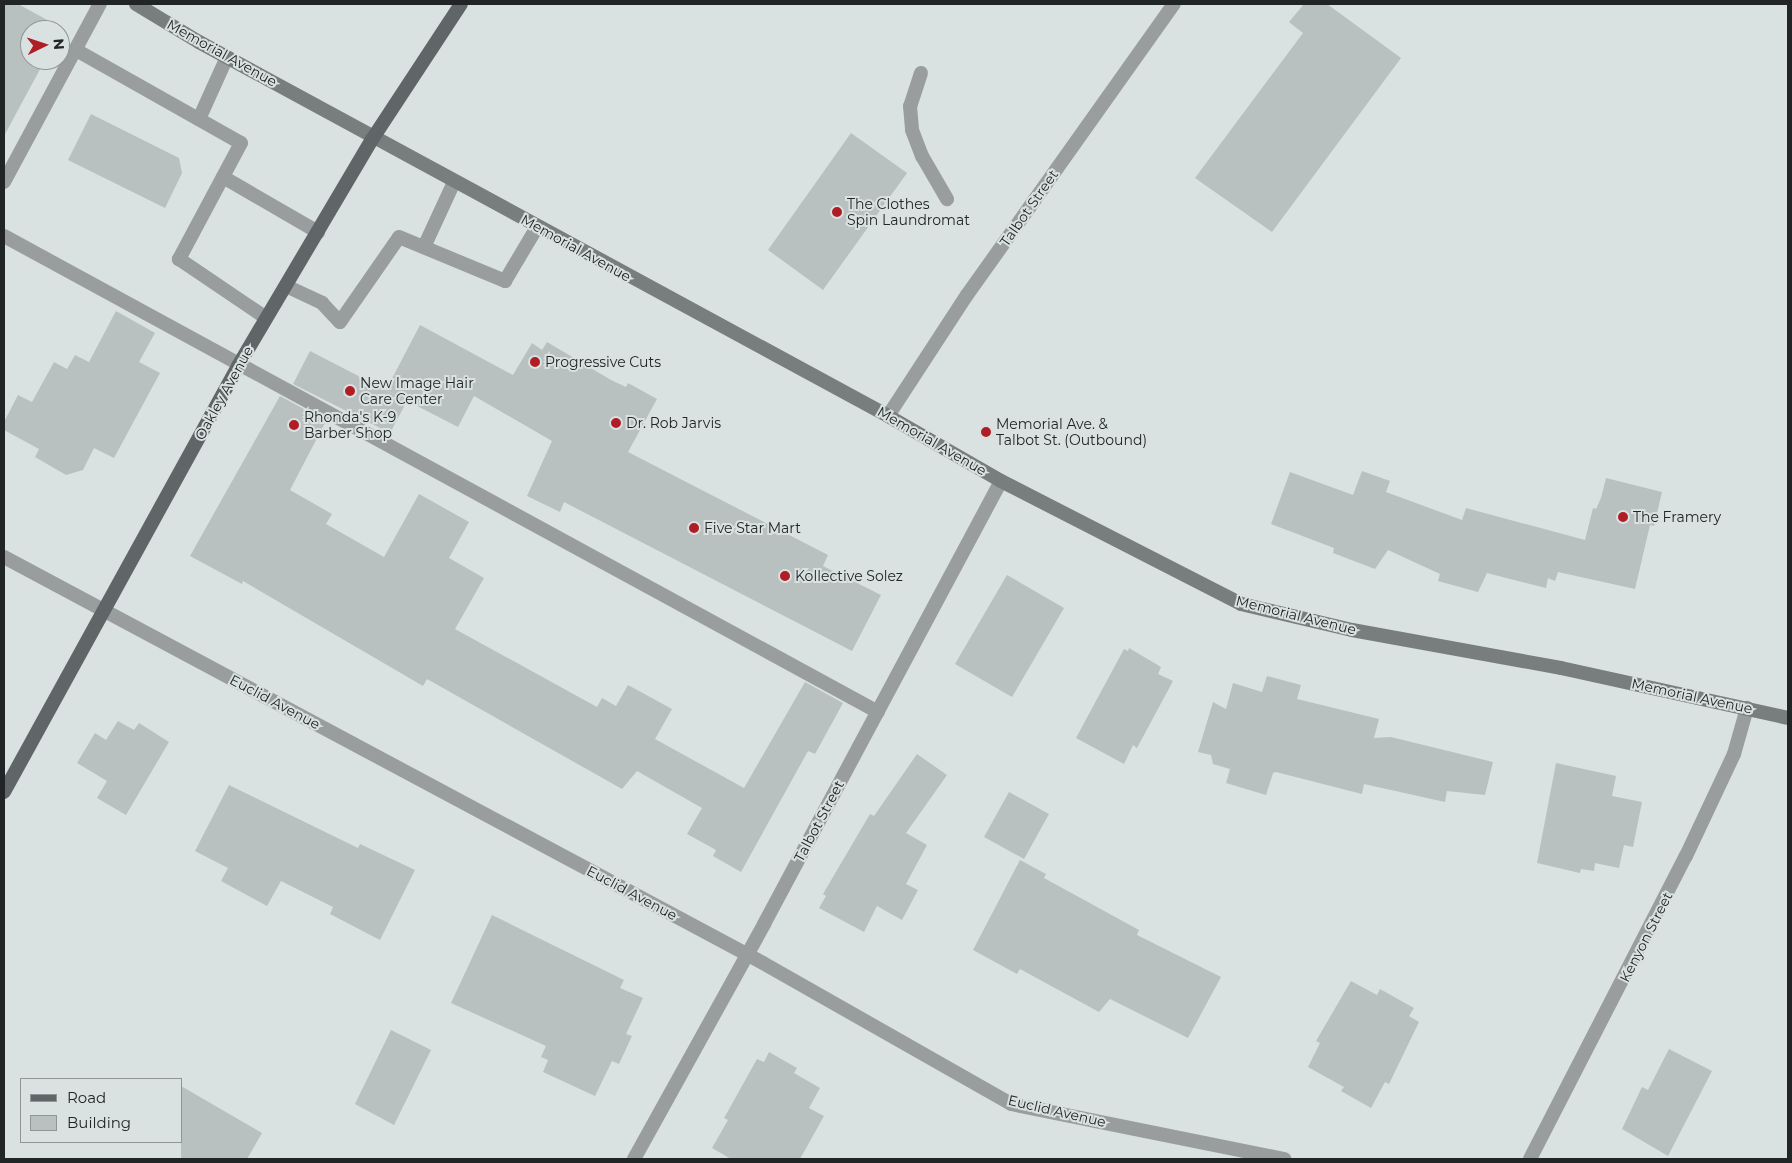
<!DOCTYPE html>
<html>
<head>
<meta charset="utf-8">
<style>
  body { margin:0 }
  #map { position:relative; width:1792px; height:1163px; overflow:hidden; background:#d9e1e1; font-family:Montserrat,sans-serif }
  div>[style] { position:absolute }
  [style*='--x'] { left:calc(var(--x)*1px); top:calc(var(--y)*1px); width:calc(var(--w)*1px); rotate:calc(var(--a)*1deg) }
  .building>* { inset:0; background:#b8c0c0 }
  .service>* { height:14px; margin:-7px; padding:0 7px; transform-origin:7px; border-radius:7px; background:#999d9d }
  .minor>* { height:14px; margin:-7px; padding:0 7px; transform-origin:7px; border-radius:7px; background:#999d9d }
  .secondary>* { height:14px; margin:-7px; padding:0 7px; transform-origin:7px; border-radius:7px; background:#787d7d }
  .primary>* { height:14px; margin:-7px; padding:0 7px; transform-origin:7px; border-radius:7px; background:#606667 }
  .dots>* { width:14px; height:14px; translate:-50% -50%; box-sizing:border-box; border:2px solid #d9e1e1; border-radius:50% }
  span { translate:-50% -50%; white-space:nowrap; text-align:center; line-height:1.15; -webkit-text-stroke:4px #d9e1e1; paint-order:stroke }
  .street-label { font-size:14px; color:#222525 }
  .poi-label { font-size:14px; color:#222525 }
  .left { translate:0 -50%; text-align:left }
  .frame { position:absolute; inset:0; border:5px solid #222525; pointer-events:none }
  .legend { position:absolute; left:20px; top:1078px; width:162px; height:65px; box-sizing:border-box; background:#d9e1e1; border:1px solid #909696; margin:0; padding:6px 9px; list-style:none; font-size:15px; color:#222525 }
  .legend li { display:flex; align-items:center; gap:10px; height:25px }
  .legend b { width:25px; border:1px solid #909696 }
  .north { position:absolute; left:20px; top:20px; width:50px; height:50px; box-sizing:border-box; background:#d9e1e1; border:1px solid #909696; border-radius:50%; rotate:86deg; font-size:14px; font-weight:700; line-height:20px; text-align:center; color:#222525 }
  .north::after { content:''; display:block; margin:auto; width:18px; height:22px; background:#b01e25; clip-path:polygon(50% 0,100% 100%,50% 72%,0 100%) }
</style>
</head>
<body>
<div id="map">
  <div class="building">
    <div style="clip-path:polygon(4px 4px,18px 4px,62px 28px,60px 32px,30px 30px,30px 60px,45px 60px,4px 136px)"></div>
    <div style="clip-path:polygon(1304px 4px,1327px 4px,1401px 58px,1272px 232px,1195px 178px,1303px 33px,1289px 22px)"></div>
    <div style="clip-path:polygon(91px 114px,179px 158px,182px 173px,165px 208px,68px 160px)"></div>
    <div style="clip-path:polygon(851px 133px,907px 173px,823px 290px,768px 250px)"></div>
    <div style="clip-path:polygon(116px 311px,155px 333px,139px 362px,160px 373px,114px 458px,94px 448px,83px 470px,66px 475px,35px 457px,39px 449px,4px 430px,4px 422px,18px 395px,32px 402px,54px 362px,67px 369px,75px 355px,89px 362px)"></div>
    <div style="clip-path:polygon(420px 325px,513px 375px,532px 343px,542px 350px,547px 342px,611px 380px,626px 387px,628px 383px,657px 399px,628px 452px,828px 555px,823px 566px,881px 595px,852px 651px,564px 502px,560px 512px,527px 496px,552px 441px,474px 396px,458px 427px,386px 390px)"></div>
    <div style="clip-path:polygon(310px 351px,407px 401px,390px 433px,293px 384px)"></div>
    <div style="clip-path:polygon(280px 396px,326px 421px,290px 490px,332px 514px,326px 524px,384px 557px,419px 494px,469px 522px,449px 558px,484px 578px,455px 629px,597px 707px,602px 698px,616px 706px,628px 685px,672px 709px,655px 739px,744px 788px,805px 682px,843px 703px,815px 754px,808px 751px,741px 872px,713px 856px,716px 850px,687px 834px,702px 808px,637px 771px,622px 789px,427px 679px,423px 686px,243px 581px,242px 584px,190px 556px)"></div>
    <div style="clip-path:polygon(1362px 471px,1390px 481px,1386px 492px,1462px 520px,1466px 508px,1585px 540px,1593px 508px,1596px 509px,1601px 498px,1606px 478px,1662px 492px,1654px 526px,1650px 525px,1635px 589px,1558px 572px,1555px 581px,1548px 578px,1546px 588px,1487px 573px,1478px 592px,1438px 581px,1440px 574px,1388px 550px,1375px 569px,1333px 553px,1334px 548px,1271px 524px,1290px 472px,1353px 495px)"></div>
    <div style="clip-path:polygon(1007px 575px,1064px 608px,1012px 697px,955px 664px)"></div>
    <div style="clip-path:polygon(1129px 648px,1161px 667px,1158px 674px,1173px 681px,1137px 748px,1133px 745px,1124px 764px,1076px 738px,1124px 649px,1128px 651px)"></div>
    <div style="clip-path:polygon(1267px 676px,1301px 685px,1297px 699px,1379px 719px,1374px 738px,1391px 737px,1493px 762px,1485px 795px,1447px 791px,1445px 802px,1364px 784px,1362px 794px,1276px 772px,1273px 773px,1266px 795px,1226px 783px,1230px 769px,1213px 764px,1211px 755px,1198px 752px,1213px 702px,1226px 709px,1233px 683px,1262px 692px)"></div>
    <div style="clip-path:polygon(118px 721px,134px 730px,139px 723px,169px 742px,126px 815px,97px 798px,107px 781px,77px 763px,95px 733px,106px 740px)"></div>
    <div style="clip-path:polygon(917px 754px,947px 775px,906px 833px,927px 845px,906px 884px,918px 890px,902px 920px,877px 906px,864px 932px,819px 908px,826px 896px,823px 894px,870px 814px,874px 816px)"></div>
    <div style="clip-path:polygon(1556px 763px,1616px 776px,1612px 796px,1642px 802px,1633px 847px,1624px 845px,1619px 868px,1595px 863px,1594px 871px,1581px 869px,1580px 873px,1537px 863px)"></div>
    <div style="clip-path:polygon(229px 785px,358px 848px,360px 844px,415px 870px,380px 940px,330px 914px,333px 907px,281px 881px,267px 906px,221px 881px,228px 868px,195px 851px)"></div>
    <div style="clip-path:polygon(1009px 792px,1049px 814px,1024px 859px,984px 837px)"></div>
    <div style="clip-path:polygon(1020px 860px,1046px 874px,1044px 878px,1139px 930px,1137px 935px,1221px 977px,1188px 1038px,1110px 999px,1099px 1012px,1020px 969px,1017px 974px,973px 950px)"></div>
    <div style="clip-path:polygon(492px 915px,624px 980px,620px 988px,643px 998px,626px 1034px,632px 1036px,619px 1064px,612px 1061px,595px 1096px,543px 1072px,548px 1060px,541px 1057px,546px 1046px,451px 1003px)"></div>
    <div style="clip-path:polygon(1351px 981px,1377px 995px,1380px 989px,1414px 1008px,1409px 1016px,1419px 1022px,1389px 1084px,1385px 1082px,1371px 1108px,1341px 1091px,1344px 1087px,1308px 1067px,1320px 1043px,1316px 1041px)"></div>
    <div style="clip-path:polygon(391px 1030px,431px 1050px,394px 1125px,355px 1104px)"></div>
    <div style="clip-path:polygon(1669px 1049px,1712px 1071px,1668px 1156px,1622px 1129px,1642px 1087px,1648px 1090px)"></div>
    <div style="clip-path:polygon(769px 1052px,797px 1068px,794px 1073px,820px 1088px,809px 1108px,824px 1116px,800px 1159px,731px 1159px,712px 1148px,728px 1120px,724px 1118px,728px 1111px,757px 1059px,764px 1062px)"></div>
    <div style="clip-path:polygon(181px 1086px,262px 1133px,247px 1159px,181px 1159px)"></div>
  </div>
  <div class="service">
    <div style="--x:76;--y:50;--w:189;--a:29.4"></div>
    <div style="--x:241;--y:143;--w:132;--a:118.1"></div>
    <div style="--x:179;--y:259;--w:105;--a:34.1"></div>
    <div style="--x:921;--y:73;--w:35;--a:108"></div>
    <div style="--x:910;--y:106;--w:24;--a:85"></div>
    <div style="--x:912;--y:130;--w:28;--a:69"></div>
    <div style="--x:922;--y:156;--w:50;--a:59.8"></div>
    <div style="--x:199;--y:119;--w:68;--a:-65.7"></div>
    <div style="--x:223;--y:177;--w:110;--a:30.1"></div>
    <div style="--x:4;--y:182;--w:202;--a:-61.7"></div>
    <div style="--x:4;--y:236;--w:995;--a:28.57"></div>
    <div style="--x:424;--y:247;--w:72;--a:-65.2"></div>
    <div style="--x:286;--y:286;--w:40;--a:25"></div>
    <div style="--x:322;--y:303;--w:26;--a:47"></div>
    <div style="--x:340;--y:322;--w:103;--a:-55.2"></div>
    <div style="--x:399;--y:237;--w:115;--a:22.5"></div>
    <div style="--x:505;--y:281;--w:63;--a:-59.3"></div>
  </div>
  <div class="minor">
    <div style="--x:888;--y:416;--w:145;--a:-56.9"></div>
    <div style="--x:967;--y:295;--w:357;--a:-54.6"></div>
    <div style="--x:4;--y:557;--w:861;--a:28.14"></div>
    <div style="--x:763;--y:963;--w:285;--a:29.6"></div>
    <div style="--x:1011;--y:1104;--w:279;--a:11.4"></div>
    <div style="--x:634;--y:1159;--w:269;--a:-61"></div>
    <div style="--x:764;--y:924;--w:502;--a:-61.85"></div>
    <div style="--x:1530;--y:1159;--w:341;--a:-62.8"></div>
    <div style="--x:1686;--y:856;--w:113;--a:-64.8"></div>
    <div style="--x:1734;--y:754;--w:48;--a:-74.2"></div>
  </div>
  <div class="secondary">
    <div style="--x:136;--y:4;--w:74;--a:31.1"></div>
    <div style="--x:199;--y:42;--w:784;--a:28.49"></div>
    <div style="--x:888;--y:416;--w:130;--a:29.9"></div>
    <div style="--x:1001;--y:481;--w:270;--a:27.1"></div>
    <div style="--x:1241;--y:604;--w:114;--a:13.2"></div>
    <div style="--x:1352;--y:630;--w:212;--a:10.3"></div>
    <div style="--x:1561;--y:668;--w:232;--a:12.4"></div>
  </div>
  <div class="primary">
    <div style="--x:4;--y:792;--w:486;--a:-61.2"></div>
    <div style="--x:238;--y:366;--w:265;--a:-59.4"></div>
    <div style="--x:373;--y:138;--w:160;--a:-56.7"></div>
  </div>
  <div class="dots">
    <div style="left:837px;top:212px;background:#b01e25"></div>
    <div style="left:535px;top:362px;background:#b01e25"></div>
    <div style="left:350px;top:391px;background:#b01e25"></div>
    <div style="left:616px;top:423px;background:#b01e25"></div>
    <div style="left:294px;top:425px;background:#b01e25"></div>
    <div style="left:986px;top:432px;background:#b01e25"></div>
    <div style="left:1623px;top:517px;background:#b01e25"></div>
    <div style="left:694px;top:528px;background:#b01e25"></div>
    <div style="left:785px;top:576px;background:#b01e25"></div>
  </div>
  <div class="street-label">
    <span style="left:222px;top:53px;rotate:29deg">Memorial Avenue</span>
    <span style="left:1029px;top:208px;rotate:-55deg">Talbot Street</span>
    <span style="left:576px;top:248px;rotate:29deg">Memorial Avenue</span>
    <span style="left:224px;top:393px;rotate:-61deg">Oakley Avenue</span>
    <span style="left:932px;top:441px;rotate:30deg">Memorial Avenue</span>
    <span style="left:1296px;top:615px;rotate:14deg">Memorial Avenue</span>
    <span style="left:1692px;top:696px;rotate:12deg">Memorial Avenue</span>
    <span style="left:275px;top:702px;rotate:28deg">Euclid Avenue</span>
    <span style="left:819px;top:821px;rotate:-62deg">Talbot Street</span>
    <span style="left:632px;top:893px;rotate:28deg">Euclid Avenue</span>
    <span style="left:1646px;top:937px;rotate:-63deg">Kenyon Street</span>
    <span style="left:1057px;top:1111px;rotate:13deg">Euclid Avenue</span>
  </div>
  <div class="poi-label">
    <span class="left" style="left:847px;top:212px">The Clothes<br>Spin Laundromat</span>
    <span class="left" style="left:545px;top:362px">Progressive Cuts</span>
    <span class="left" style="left:360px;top:391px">New Image Hair<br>Care Center</span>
    <span class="left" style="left:304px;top:425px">Rhonda's K-9<br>Barber Shop</span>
    <span class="left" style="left:626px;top:423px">Dr. Rob Jarvis</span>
    <span class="left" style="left:996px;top:432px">Memorial Ave. &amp;<br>Talbot St. (Outbound)</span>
    <span class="left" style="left:1633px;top:517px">The Framery</span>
    <span class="left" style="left:704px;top:528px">Five Star Mart</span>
    <span class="left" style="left:795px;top:576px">Kollective Solez</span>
  </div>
  <div class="frame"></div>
  <ul class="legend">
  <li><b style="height:6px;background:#606667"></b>Road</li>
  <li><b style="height:14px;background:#b8c0c0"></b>Building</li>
  </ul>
  <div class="north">N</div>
</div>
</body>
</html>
